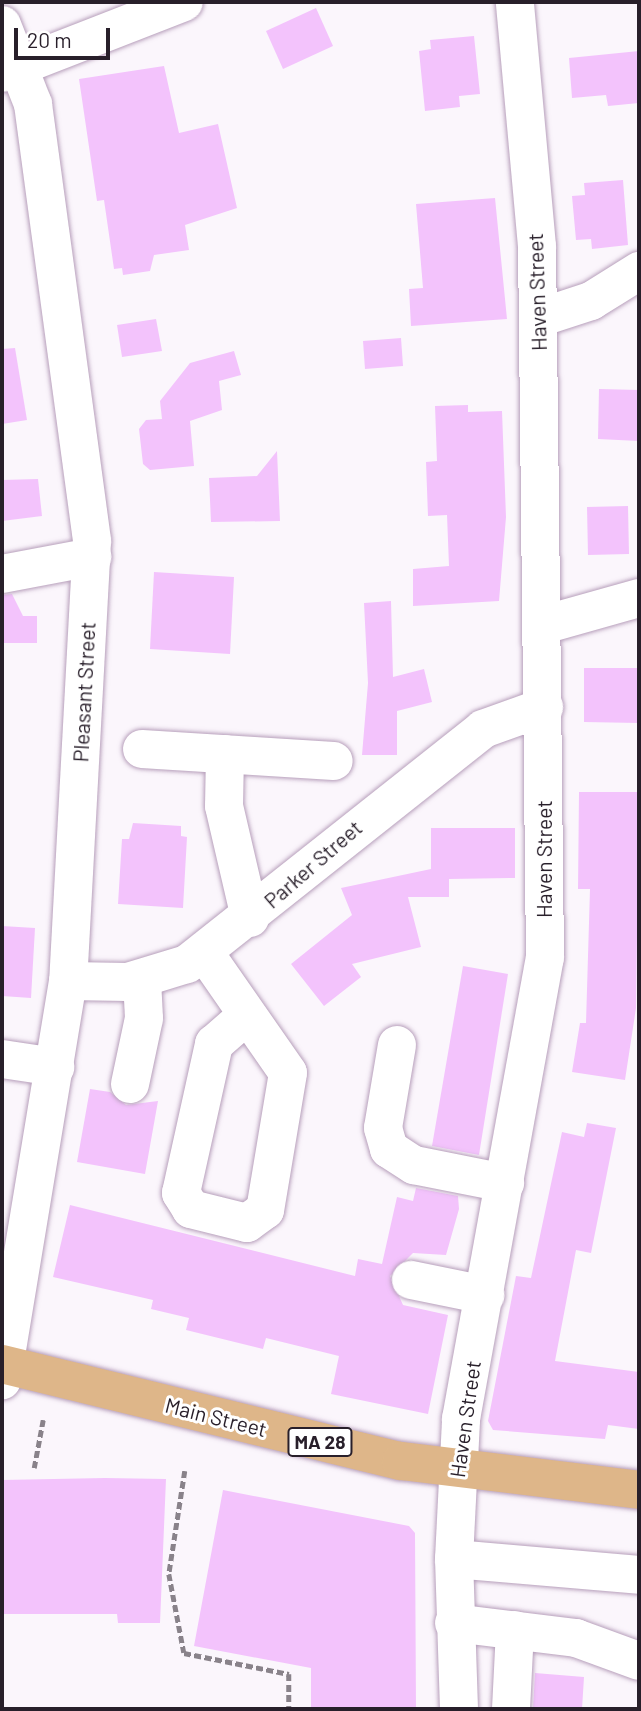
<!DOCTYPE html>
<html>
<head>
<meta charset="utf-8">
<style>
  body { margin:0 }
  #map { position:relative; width:641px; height:1711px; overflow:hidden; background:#fbf6fc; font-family:Barlow,sans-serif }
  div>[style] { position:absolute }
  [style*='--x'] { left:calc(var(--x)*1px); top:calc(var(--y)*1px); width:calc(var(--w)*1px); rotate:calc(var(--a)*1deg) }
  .building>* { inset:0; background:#f3c3fc }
  .path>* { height:4.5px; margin-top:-2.25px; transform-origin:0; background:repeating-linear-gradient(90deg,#89828a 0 7px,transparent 0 10.5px) }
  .roads { filter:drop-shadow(0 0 2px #b79fbb) drop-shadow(0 0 2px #b79fbb) }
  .minor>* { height:38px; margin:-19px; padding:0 19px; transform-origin:19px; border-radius:19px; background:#fff }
  .major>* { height:38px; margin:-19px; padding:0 19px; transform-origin:19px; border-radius:19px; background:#deb689 }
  span { translate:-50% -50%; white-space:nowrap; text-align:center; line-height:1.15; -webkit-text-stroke:6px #fff; paint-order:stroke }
  .shield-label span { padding:2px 5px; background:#fff; border:2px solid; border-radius:5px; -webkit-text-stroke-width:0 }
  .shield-label { font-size:19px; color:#281f2a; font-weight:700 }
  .street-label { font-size:21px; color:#281f2a }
  .frame { position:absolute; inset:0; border:4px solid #281f2a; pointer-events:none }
  .scale { position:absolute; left:14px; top:28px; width:96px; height:32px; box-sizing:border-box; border:4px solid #281f2a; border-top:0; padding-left:9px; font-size:21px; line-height:24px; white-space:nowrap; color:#281f2a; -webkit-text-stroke:5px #fff; paint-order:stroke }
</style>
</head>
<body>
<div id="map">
  <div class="building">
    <div style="clip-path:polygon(316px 8px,333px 46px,283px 69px,266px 31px)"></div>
    <div style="clip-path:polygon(474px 36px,480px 94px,459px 96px,460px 107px,425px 111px,419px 51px,431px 49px,430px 40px)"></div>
    <div style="clip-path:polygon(639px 51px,639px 103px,608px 106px,606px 95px,572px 98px,569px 58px)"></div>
    <div style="clip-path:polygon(164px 66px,179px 133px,218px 124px,237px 208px,185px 225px,189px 250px,154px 255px,150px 271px,123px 275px,122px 268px,114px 269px,104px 200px,97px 201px,79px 79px)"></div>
    <div style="clip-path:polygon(623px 180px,628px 245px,592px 249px,591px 239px,576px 240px,572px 196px,585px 195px,584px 183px)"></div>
    <div style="clip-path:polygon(495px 198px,507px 319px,411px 326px,409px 289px,423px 288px,416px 204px)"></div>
    <div style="clip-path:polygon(156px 319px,162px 351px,122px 357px,117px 325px)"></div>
    <div style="clip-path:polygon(401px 338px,403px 366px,365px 369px,363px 341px)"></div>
    <div style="clip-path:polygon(15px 348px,27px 420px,2px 424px,2px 349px)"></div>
    <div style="clip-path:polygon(234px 351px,241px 375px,219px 381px,222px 410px,190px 421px,194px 466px,150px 470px,143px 464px,139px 429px,146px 420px,162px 419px,160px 401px,190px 363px)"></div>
    <div style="clip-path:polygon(599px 389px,639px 390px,639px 441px,598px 439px)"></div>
    <div style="clip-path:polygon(468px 405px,468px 412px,502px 411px,506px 517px,499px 601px,413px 606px,413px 569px,449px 566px,447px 515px,428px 516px,426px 462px,437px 461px,435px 406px)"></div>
    <div style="clip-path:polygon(277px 451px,280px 521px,211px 522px,209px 478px,257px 476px)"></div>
    <div style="clip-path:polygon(38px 479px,42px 516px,2px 521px,2px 480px)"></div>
    <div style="clip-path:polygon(628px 506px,629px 554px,588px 555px,587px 507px)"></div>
    <div style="clip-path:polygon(154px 572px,234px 577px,230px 654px,150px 649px)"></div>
    <div style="clip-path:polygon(12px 594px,23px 616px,37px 616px,37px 643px,2px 643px,2px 595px)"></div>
    <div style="clip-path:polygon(391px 601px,393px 677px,424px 669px,432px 702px,397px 711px,397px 755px,362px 755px,368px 683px,364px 603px)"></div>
    <div style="clip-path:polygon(584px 668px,639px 668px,639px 723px,584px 722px)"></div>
    <div style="clip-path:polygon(579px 792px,639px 792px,636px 1008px,625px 1080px,572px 1072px,580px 1023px,586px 1023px,590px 889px,578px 889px)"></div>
    <div style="clip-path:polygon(133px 823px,181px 826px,181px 836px,187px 837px,183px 908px,118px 904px,122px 839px,129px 839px)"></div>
    <div style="clip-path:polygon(431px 828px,515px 828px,515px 878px,449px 879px,449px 897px,408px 897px,421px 947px,352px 964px,361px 977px,324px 1006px,291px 964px,352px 915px,341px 888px,431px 869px)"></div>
    <div style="clip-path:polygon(2px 926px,35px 928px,31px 998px,2px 996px)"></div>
    <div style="clip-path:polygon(463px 966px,508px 974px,479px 1155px,432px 1146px)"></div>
    <div style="clip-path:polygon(90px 1089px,110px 1092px,126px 1105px,158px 1101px,145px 1174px,77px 1162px)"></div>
    <div style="clip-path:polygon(587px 1123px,616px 1128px,591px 1253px,576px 1250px,555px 1361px,639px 1372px,639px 1429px,608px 1425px,605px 1439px,493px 1430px,488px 1421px,516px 1276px,531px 1278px,562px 1132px,584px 1137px)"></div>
    <div style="clip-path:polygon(416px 1188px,458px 1196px,459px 1209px,446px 1255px,413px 1253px,390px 1276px,403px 1305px,448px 1315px,428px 1414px,331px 1394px,339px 1356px,266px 1338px,263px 1349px,186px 1330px,189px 1318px,151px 1309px,153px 1300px,53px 1277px,70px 1205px,355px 1276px,358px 1259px,382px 1264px,397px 1197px,413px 1201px)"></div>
    <div style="clip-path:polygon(105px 1478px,166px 1479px,160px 1623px,118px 1623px,117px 1614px,2px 1614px,2px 1480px)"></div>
    <div style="clip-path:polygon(223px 1490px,409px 1526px,415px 1533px,416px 1709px,311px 1708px,311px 1668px,194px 1646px)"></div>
    <div style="clip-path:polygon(535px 1673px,584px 1677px,582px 1709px,533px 1709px)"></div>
  </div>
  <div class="path">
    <div style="--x:34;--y:1468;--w:49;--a:-79.4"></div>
    <div style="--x:185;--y:1471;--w:104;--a:98.8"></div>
    <div style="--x:169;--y:1574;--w:80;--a:79.2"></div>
    <div style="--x:184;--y:1653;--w:107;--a:11.3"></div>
    <div style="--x:289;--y:1674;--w:35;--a:90"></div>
  </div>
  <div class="roads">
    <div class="minor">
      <div style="--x:2;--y:25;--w:85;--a:68.6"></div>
      <div style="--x:33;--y:104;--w:441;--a:82.3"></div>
      <div style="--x:92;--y:541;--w:441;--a:93.1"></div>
      <div style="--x:68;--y:981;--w:405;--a:99.4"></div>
      <div style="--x:2;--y:73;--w:195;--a:-21.3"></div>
      <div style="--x:539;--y:318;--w:55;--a:-18.1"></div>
      <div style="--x:591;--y:301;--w:57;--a:-32"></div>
      <div style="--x:2;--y:574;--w:92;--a:-10.7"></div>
      <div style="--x:543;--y:625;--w:100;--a:-15.7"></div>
      <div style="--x:142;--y:749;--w:192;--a:3.6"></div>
      <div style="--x:225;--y:754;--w:52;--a:91.1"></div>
      <div style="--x:224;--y:806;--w:115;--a:76.9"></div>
      <div style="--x:204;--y:952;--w:147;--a:55.2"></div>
      <div style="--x:288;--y:1073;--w:139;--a:99.5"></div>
      <div style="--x:265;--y:1210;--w:22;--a:144"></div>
      <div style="--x:247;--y:1223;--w:58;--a:-166"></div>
      <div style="--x:191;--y:1209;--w:19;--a:-122"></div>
      <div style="--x:181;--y:1193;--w:153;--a:-77.5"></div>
      <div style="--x:214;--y:1044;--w:41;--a:-41.1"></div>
      <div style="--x:68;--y:981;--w:60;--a:1"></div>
      <div style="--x:128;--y:982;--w:62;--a:-17"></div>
      <div style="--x:187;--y:964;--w:378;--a:-38.4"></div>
      <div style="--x:483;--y:729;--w:65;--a:-19.8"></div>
      <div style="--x:397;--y:1045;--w:84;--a:99.6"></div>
      <div style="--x:383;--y:1128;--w:22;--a:74"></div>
      <div style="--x:389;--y:1149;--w:30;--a:33"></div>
      <div style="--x:414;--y:1165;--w:93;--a:11.2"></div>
      <div style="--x:2;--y:1059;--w:54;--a:8.6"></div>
      <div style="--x:130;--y:1084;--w:67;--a:-78"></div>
      <div style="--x:144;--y:1018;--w:38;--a:-93"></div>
      <div style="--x:411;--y:1280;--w:76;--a:11.5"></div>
      <div style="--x:454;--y:1559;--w:186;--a:4.9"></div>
      <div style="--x:454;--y:1623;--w:123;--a:7"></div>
      <div style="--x:576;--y:1638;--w:67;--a:20.1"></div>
      <div style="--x:459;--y:1709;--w:150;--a:-91.9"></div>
      <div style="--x:454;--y:1559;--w:140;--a:-87.1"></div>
      <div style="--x:461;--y:1419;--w:469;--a:-79.7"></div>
      <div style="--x:545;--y:958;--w:712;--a:-90.64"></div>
      <div style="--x:537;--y:246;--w:245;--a:-95.2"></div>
      <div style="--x:511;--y:1709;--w:79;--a:-87.1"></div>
    </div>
    <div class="major">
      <div style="--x:2;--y:1364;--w:411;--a:13.7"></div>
      <div style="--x:401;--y:1461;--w:240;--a:6.9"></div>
    </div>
  </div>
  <div class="shield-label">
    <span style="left:320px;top:1442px">MA 28</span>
  </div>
  <div class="street-label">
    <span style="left:537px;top:292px;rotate:-92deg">Haven Street</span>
    <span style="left:84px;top:692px;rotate:-87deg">Pleasant Street</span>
    <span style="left:544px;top:859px;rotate:-90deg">Haven Street</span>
    <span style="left:313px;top:864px;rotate:-41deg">Parker Street</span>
    <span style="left:216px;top:1417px;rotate:14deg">Main Street</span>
    <span style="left:465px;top:1419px;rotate:-82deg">Haven Street</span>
  </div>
  <div class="frame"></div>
  <div class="scale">20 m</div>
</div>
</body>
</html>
